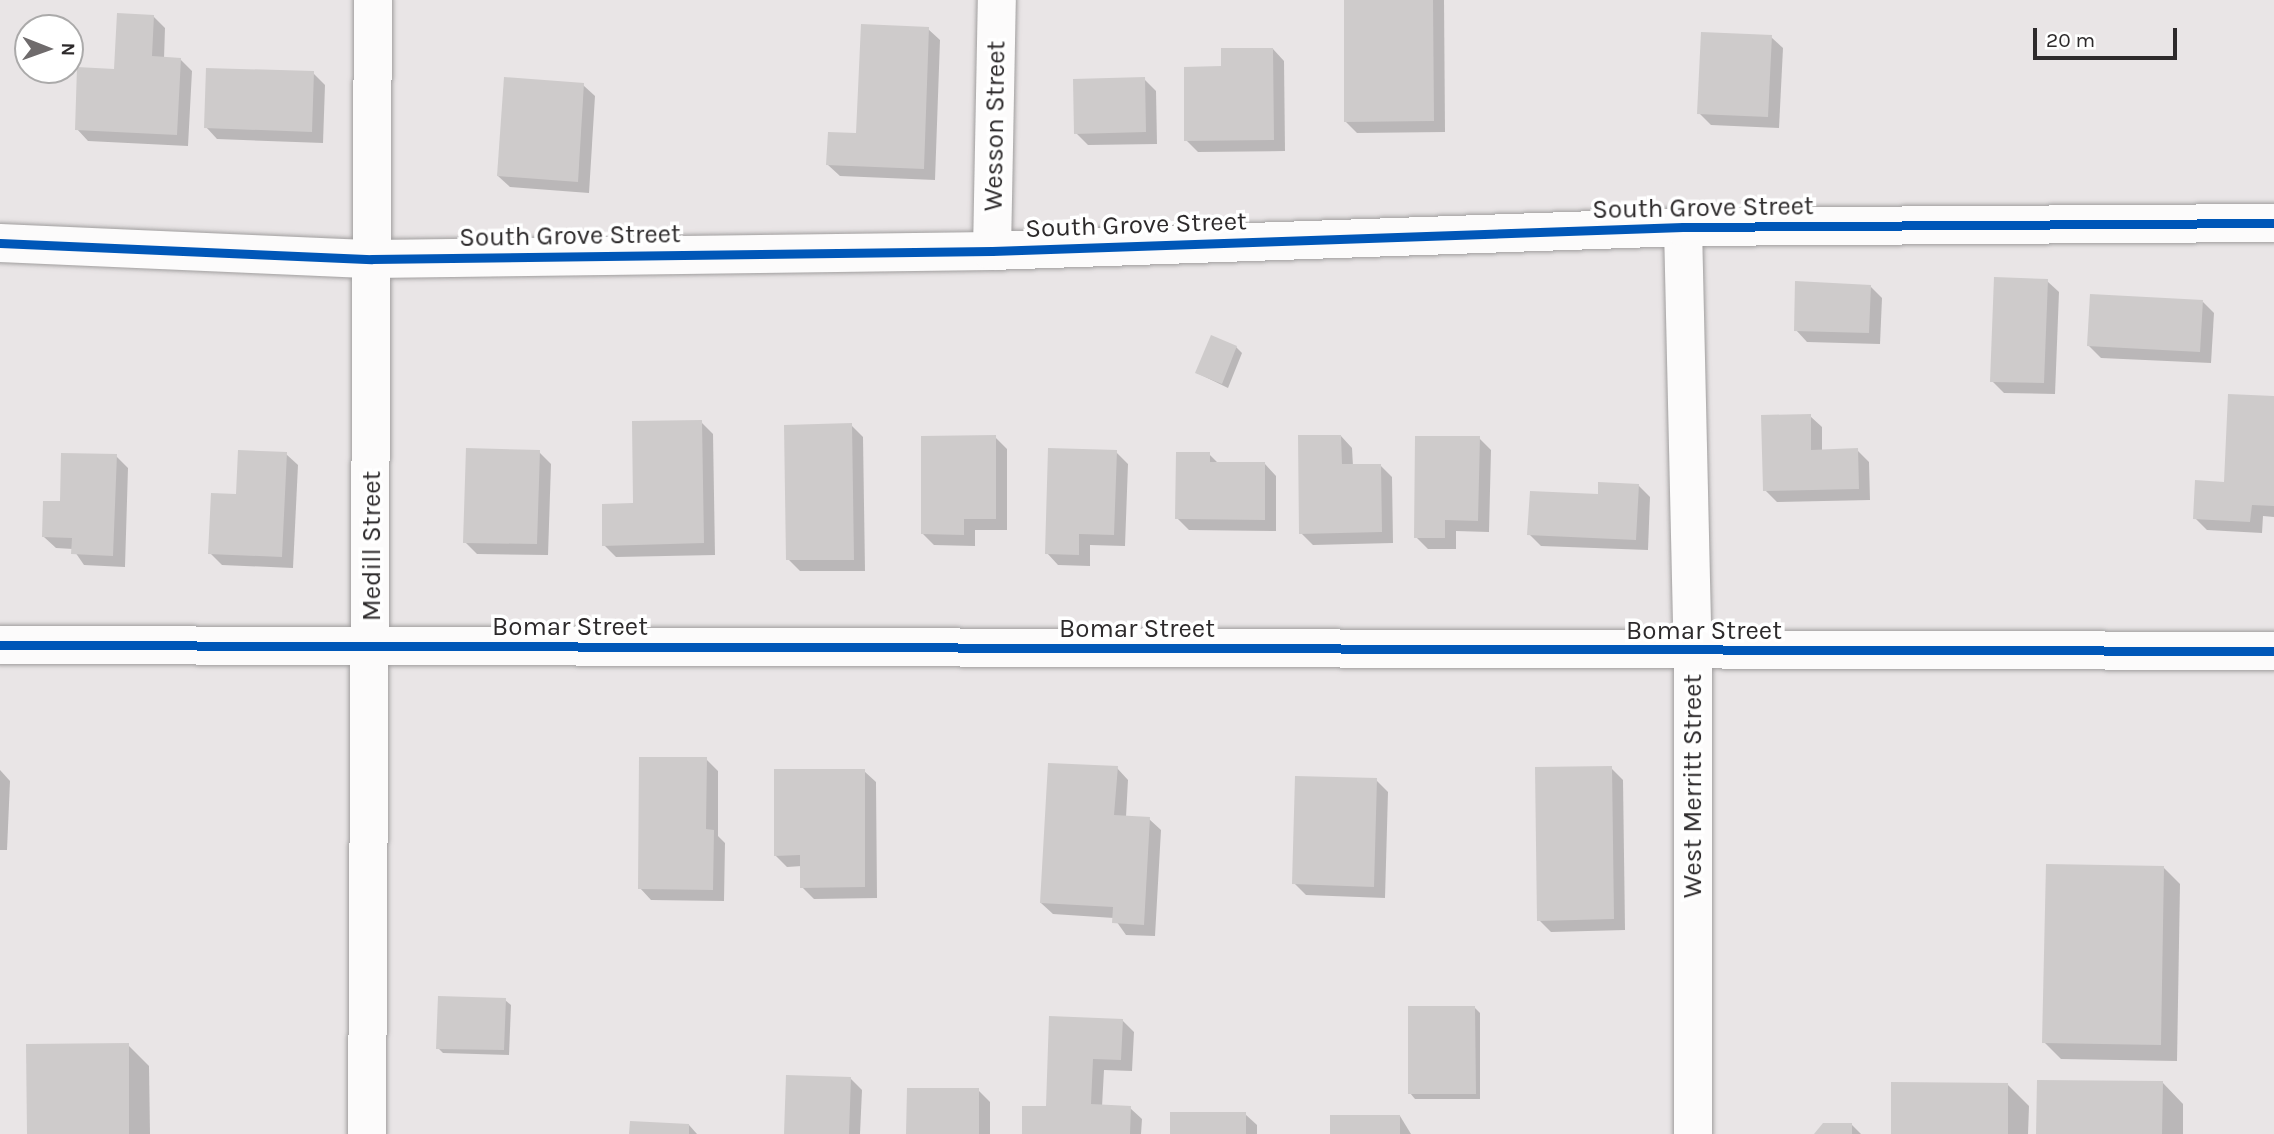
<!DOCTYPE html>
<html>
<head>
<meta charset="utf-8">
<style>
  body { margin:0 }
  #map { position:relative; width:2274px; height:1134px; overflow:hidden; background:#e9e5e6; font-family:Karla,sans-serif }
  div>[style] { position:absolute }
  [style*='--x'] { left:calc(var(--x)*1px); top:calc(var(--y)*1px); width:calc(var(--w)*1px); rotate:calc(var(--a)*1deg) }
  .shadow>* { inset:0; background:#0003 }
  .building>* { inset:0; background:#cecbcb }
  .roads { filter:drop-shadow(0 0 2px #a09e9e) drop-shadow(0 0 2px #a09e9e) }
  .minor>* { height:38px; margin:-19px; padding:0 19px; transform-origin:19px; border-radius:19px; background:#fcfbfb }
  .cycleway>* { height:9px; margin:-4.5px; padding:0 4.5px; transform-origin:4.5px; border-radius:4.5px; background:#0057b8 }
  span { translate:-50% -50%; white-space:nowrap; text-align:center; line-height:1.15; -webkit-text-stroke:7px #fff; paint-order:stroke }
  .street-label { font-size:26px; color:#2d2a2b }
  .north { position:absolute; left:14px; top:14px; width:70px; height:70px; box-sizing:border-box; background:#fff; border:2px solid #abaaaa; border-radius:50%; rotate:91deg; font-size:19px; font-weight:700; line-height:28px; text-align:center; color:#2d2a2b }
  .north::after { content:''; display:block; margin:auto; width:24px; height:32px; background:#6f6b6c; clip-path:polygon(50% 0,100% 100%,50% 72%,0 100%) }
  .scale { position:absolute; left:2033px; top:28px; width:144px; height:32px; box-sizing:border-box; border:4px solid #2d2a2b; border-top:0; padding-left:9px; font-size:21px; line-height:24px; white-space:nowrap; color:#2d2a2b; -webkit-text-stroke:5px #fff; paint-order:stroke }
</style>
</head>
<body>
<div id="map">
  <div class="shadow">
    <div style="clip-path:polygon(1345px 0,1444px 0,1445px 132px,1357px 133px,1345px 121px)"></div>
    <div style="clip-path:polygon(153px 16px,165px 28px,164px 59px,180px 59px,192px 71px,188px 146px,88px 141px,77px 129px)"></div>
    <div style="clip-path:polygon(928px 29px,940px 40px,935px 180px,840px 176px,828px 165px,858px 135px)"></div>
    <div style="clip-path:polygon(1771px 37px,1783px 48px,1779px 128px,1711px 125px,1699px 113px)"></div>
    <div style="clip-path:polygon(1273px 49px,1284px 61px,1285px 151px,1198px 152px,1186px 140px)"></div>
    <div style="clip-path:polygon(313px 73px,325px 85px,323px 143px,217px 139px,206px 127px)"></div>
    <div style="clip-path:polygon(1144px 79px,1156px 91px,1157px 144px,1088px 145px,1076px 133px)"></div>
    <div style="clip-path:polygon(583px 85px,595px 96px,589px 193px,510px 187px,498px 176px)"></div>
    <div style="clip-path:polygon(2047px 281px,2059px 292px,2055px 394px,2004px 393px,1992px 381px)"></div>
    <div style="clip-path:polygon(1870px 286px,1882px 298px,1880px 344px,1807px 342px,1796px 330px)"></div>
    <div style="clip-path:polygon(2203px 302px,2214px 313px,2211px 363px,2101px 358px,2089px 346px)"></div>
    <div style="clip-path:polygon(1236px 347px,1242px 353px,1228px 388px,1197px 373px)"></div>
    <div style="clip-path:polygon(2274px 398px,2274px 517px,2263px 516px,2262px 533px,2207px 530px,2195px 518px,2226px 483px)"></div>
    <div style="clip-path:polygon(1810px 416px,1822px 427px,1822px 451px,1857px 450px,1869px 462px,1870px 500px,1777px 502px,1765px 490px)"></div>
    <div style="clip-path:polygon(701px 422px,713px 434px,715px 555px,616px 557px,604px 545px)"></div>
    <div style="clip-path:polygon(851px 425px,863px 437px,865px 571px,800px 571px,788px 559px)"></div>
    <div style="clip-path:polygon(1341px 436px,1352px 448px,1353px 466px,1380px 465px,1392px 477px,1393px 543px,1313px 545px,1301px 533px)"></div>
    <div style="clip-path:polygon(995px 437px,1007px 449px,1007px 530px,975px 530px,975px 546px,934px 545px,923px 534px)"></div>
    <div style="clip-path:polygon(1479px 438px,1491px 450px,1489px 532px,1456px 531px,1456px 549px,1428px 549px,1416px 537px)"></div>
    <div style="clip-path:polygon(539px 452px,551px 464px,548px 555px,477px 554px,465px 542px)"></div>
    <div style="clip-path:polygon(1116px 452px,1128px 464px,1125px 546px,1090px 545px,1090px 566px,1058px 565px,1047px 553px)"></div>
    <div style="clip-path:polygon(286px 454px,298px 465px,293px 568px,222px 565px,210px 553px,237px 496px)"></div>
    <div style="clip-path:polygon(1209px 454px,1219px 464px,1265px 464px,1276px 476px,1276px 531px,1189px 530px,1177px 518px)"></div>
    <div style="clip-path:polygon(116px 456px,128px 468px,125px 567px,84px 565px,73px 549px,56px 548px,44px 537px,61px 503px)"></div>
    <div style="clip-path:polygon(1638px 485px,1650px 497px,1648px 550px,1541px 546px,1529px 534px,1600px 496px)"></div>
    <div style="clip-path:polygon(706px 759px,718px 771px,718px 836px,725px 843px,724px 901px,651px 900px,640px 888px)"></div>
    <div style="clip-path:polygon(1117px 768px,1128px 780px,1126px 817px,1149px 819px,1161px 830px,1155px 936px,1126px 935px,1114px 918px,1053px 914px,1041px 903px)"></div>
    <div style="clip-path:polygon(1611px 768px,1623px 780px,1625px 930px,1551px 932px,1539px 920px)"></div>
    <div style="clip-path:polygon(0 770px,10px 781px,7px 850px,0 850px)"></div>
    <div style="clip-path:polygon(864px 771px,876px 782px,877px 898px,814px 899px,802px 887px,802px 866px,787px 867px,775px 855px)"></div>
    <div style="clip-path:polygon(1376px 780px,1388px 792px,1385px 898px,1306px 895px,1294px 883px)"></div>
    <div style="clip-path:polygon(2163px 867px,2180px 884px,2177px 1061px,2061px 1059px,2044px 1042px)"></div>
    <div style="clip-path:polygon(505px 1000px,511px 1005px,509px 1055px,443px 1053px,438px 1048px)"></div>
    <div style="clip-path:polygon(1475px 1008px,1480px 1013px,1480px 1099px,1415px 1099px,1410px 1093px)"></div>
    <div style="clip-path:polygon(1122px 1020px,1134px 1032px,1132px 1071px,1104px 1070px,1102px 1107px,1130px 1108px,1142px 1119px,1141px 1134px,1024px 1134px)"></div>
    <div style="clip-path:polygon(128px 1045px,149px 1066px,150px 1134px,29px 1134px)"></div>
    <div style="clip-path:polygon(850px 1078px,862px 1090px,860px 1134px,786px 1134px)"></div>
    <div style="clip-path:polygon(2162px 1082px,2183px 1104px,2183px 1134px,2038px 1134px)"></div>
    <div style="clip-path:polygon(2008px 1085px,2029px 1106px,2028px 1134px,1893px 1134px)"></div>
    <div style="clip-path:polygon(978px 1090px,990px 1102px,990px 1134px,908px 1134px)"></div>
    <div style="clip-path:polygon(1245px 1114px,1257px 1125px,1257px 1134px,1172px 1134px)"></div>
    <div style="clip-path:polygon(1400px 1116px,1411px 1134px,1332px 1134px)"></div>
    <div style="clip-path:polygon(689px 1125px,697px 1134px,631px 1134px)"></div>
    <div style="clip-path:polygon(1852px 1125px,1861px 1134px,1816px 1134px)"></div>
  </div>
  <div class="building">
    <div style="clip-path:polygon(1344px 0,1433px 0,1434px 121px,1344px 122px)"></div>
    <div style="clip-path:polygon(117px 13px,154px 15px,152px 56px,181px 58px,177px 135px,75px 130px,77px 67px,114px 69px)"></div>
    <div style="clip-path:polygon(861px 24px,929px 27px,924px 169px,826px 165px,828px 132px,856px 133px)"></div>
    <div style="clip-path:polygon(1701px 32px,1772px 35px,1768px 117px,1697px 114px)"></div>
    <div style="clip-path:polygon(1221px 48px,1273px 48px,1274px 140px,1184px 141px,1184px 67px,1221px 66px)"></div>
    <div style="clip-path:polygon(206px 68px,314px 71px,312px 132px,204px 128px)"></div>
    <div style="clip-path:polygon(504px 77px,584px 83px,578px 182px,497px 176px)"></div>
    <div style="clip-path:polygon(1145px 77px,1146px 132px,1074px 134px,1073px 79px)"></div>
    <div style="clip-path:polygon(1994px 277px,2048px 279px,2044px 383px,1990px 382px)"></div>
    <div style="clip-path:polygon(1795px 281px,1871px 285px,1869px 333px,1794px 331px)"></div>
    <div style="clip-path:polygon(2090px 294px,2203px 300px,2200px 352px,2087px 346px)"></div>
    <div style="clip-path:polygon(1211px 335px,1237px 346px,1222px 384px,1195px 373px)"></div>
    <div style="clip-path:polygon(2228px 394px,2274px 396px,2274px 506px,2252px 505px,2250px 522px,2193px 519px,2195px 480px,2224px 482px)"></div>
    <div style="clip-path:polygon(1811px 414px,1811px 450px,1858px 448px,1859px 489px,1763px 491px,1761px 415px)"></div>
    <div style="clip-path:polygon(702px 420px,704px 543px,602px 546px,602px 504px,633px 503px,632px 421px)"></div>
    <div style="clip-path:polygon(852px 423px,854px 560px,786px 560px,784px 425px)"></div>
    <div style="clip-path:polygon(996px 435px,996px 519px,964px 519px,964px 535px,921px 534px,921px 436px)"></div>
    <div style="clip-path:polygon(1298px 435px,1341px 435px,1342px 464px,1381px 464px,1382px 532px,1299px 534px)"></div>
    <div style="clip-path:polygon(1415px 436px,1480px 436px,1478px 521px,1445px 520px,1445px 538px,1414px 538px)"></div>
    <div style="clip-path:polygon(466px 448px,540px 450px,537px 544px,463px 543px)"></div>
    <div style="clip-path:polygon(1048px 448px,1117px 450px,1114px 535px,1079px 534px,1079px 555px,1045px 554px)"></div>
    <div style="clip-path:polygon(238px 450px,287px 452px,282px 557px,208px 554px,211px 493px,236px 494px)"></div>
    <div style="clip-path:polygon(1176px 452px,1210px 452px,1210px 462px,1265px 462px,1265px 520px,1175px 519px)"></div>
    <div style="clip-path:polygon(61px 453px,117px 454px,113px 556px,71px 554px,72px 538px,42px 537px,43px 501px,60px 501px)"></div>
    <div style="clip-path:polygon(1598px 482px,1639px 484px,1636px 540px,1527px 535px,1530px 491px,1598px 494px)"></div>
    <div style="clip-path:polygon(639px 757px,707px 757px,706px 829px,714px 830px,713px 890px,638px 889px)"></div>
    <div style="clip-path:polygon(1048px 763px,1118px 766px,1114px 815px,1150px 817px,1144px 925px,1112px 923px,1113px 907px,1040px 903px)"></div>
    <div style="clip-path:polygon(1612px 766px,1614px 919px,1537px 921px,1535px 767px)"></div>
    <div style="clip-path:polygon(774px 769px,865px 769px,865px 887px,800px 888px,800px 855px,774px 856px)"></div>
    <div style="clip-path:polygon(1295px 776px,1377px 778px,1374px 887px,1292px 884px)"></div>
    <div style="clip-path:polygon(2046px 864px,2164px 866px,2161px 1045px,2042px 1043px)"></div>
    <div style="clip-path:polygon(438px 996px,506px 998px,504px 1050px,436px 1049px)"></div>
    <div style="clip-path:polygon(1408px 1006px,1475px 1006px,1476px 1094px,1408px 1094px)"></div>
    <div style="clip-path:polygon(1049px 1016px,1123px 1019px,1121px 1060px,1093px 1059px,1091px 1104px,1131px 1106px,1130px 1134px,1022px 1134px,1022px 1106px,1046px 1106px)"></div>
    <div style="clip-path:polygon(129px 1043px,129px 1134px,27px 1134px,26px 1044px)"></div>
    <div style="clip-path:polygon(786px 1075px,851px 1077px,849px 1134px,784px 1134px)"></div>
    <div style="clip-path:polygon(2037px 1080px,2163px 1081px,2162px 1134px,2036px 1134px)"></div>
    <div style="clip-path:polygon(1891px 1082px,2008px 1083px,2008px 1134px,1891px 1134px)"></div>
    <div style="clip-path:polygon(907px 1088px,979px 1088px,979px 1134px,906px 1134px)"></div>
    <div style="clip-path:polygon(1170px 1112px,1246px 1112px,1246px 1134px,1170px 1134px)"></div>
    <div style="clip-path:polygon(1330px 1115px,1400px 1115px,1400px 1134px,1330px 1134px)"></div>
    <div style="clip-path:polygon(630px 1121px,689px 1124px,689px 1134px,629px 1134px)"></div>
    <div style="clip-path:polygon(1823px 1123px,1852px 1123px,1852px 1134px,1814px 1134px)"></div>
  </div>
  <div class="roads">
    <div class="minor">
      <div style="--x:1683;--y:227;--w:425;--a:88.7"></div>
      <div style="--x:1693;--y:652;--w:482;--a:90"></div>
      <div style="--x:0;--y:243;--w:372;--a:2.5"></div>
      <div style="--x:372;--y:259;--w:620;--a:-0.74"></div>
      <div style="--x:992;--y:251;--w:691;--a:-1.99"></div>
      <div style="--x:1683;--y:227;--w:591;--a:-0.39"></div>
      <div style="--x:992;--y:251;--w:251;--a:-88.9"></div>
      <div style="--x:0;--y:645;--w:2274;--a:0.15"></div>
      <div style="--x:367;--y:1134;--w:1134;--a:-89.7"></div>
    </div>
  </div>
  <div class="cycleway">
    <div style="--x:0;--y:243;--w:372;--a:2.5"></div>
    <div style="--x:372;--y:259;--w:620;--a:-0.74"></div>
    <div style="--x:992;--y:251;--w:691;--a:-1.99"></div>
    <div style="--x:1683;--y:227;--w:591;--a:-0.39"></div>
    <div style="--x:0;--y:645;--w:2274;--a:0.15"></div>
  </div>
  <div class="street-label">
    <span style="left:995px;top:126px;rotate:-89deg">Wesson Street</span>
    <span style="left:1703px;top:208px;rotate:-1deg">South Grove Street</span>
    <span style="left:1136px;top:225px;rotate:-2deg">South Grove Street</span>
    <span style="left:570px;top:236px;rotate:-1deg">South Grove Street</span>
    <span style="left:372px;top:546px;rotate:-90deg">Medill Street</span>
    <span style="left:570px;top:627px">Bomar Street</span>
    <span style="left:1137px;top:629px">Bomar Street</span>
    <span style="left:1704px;top:631px">Bomar Street</span>
    <span style="left:1693px;top:786px;rotate:-90deg">West Merritt Street</span>
  </div>
  <div class="north">N</div>
  <div class="scale">20 m</div>
</div>
</body>
</html>
